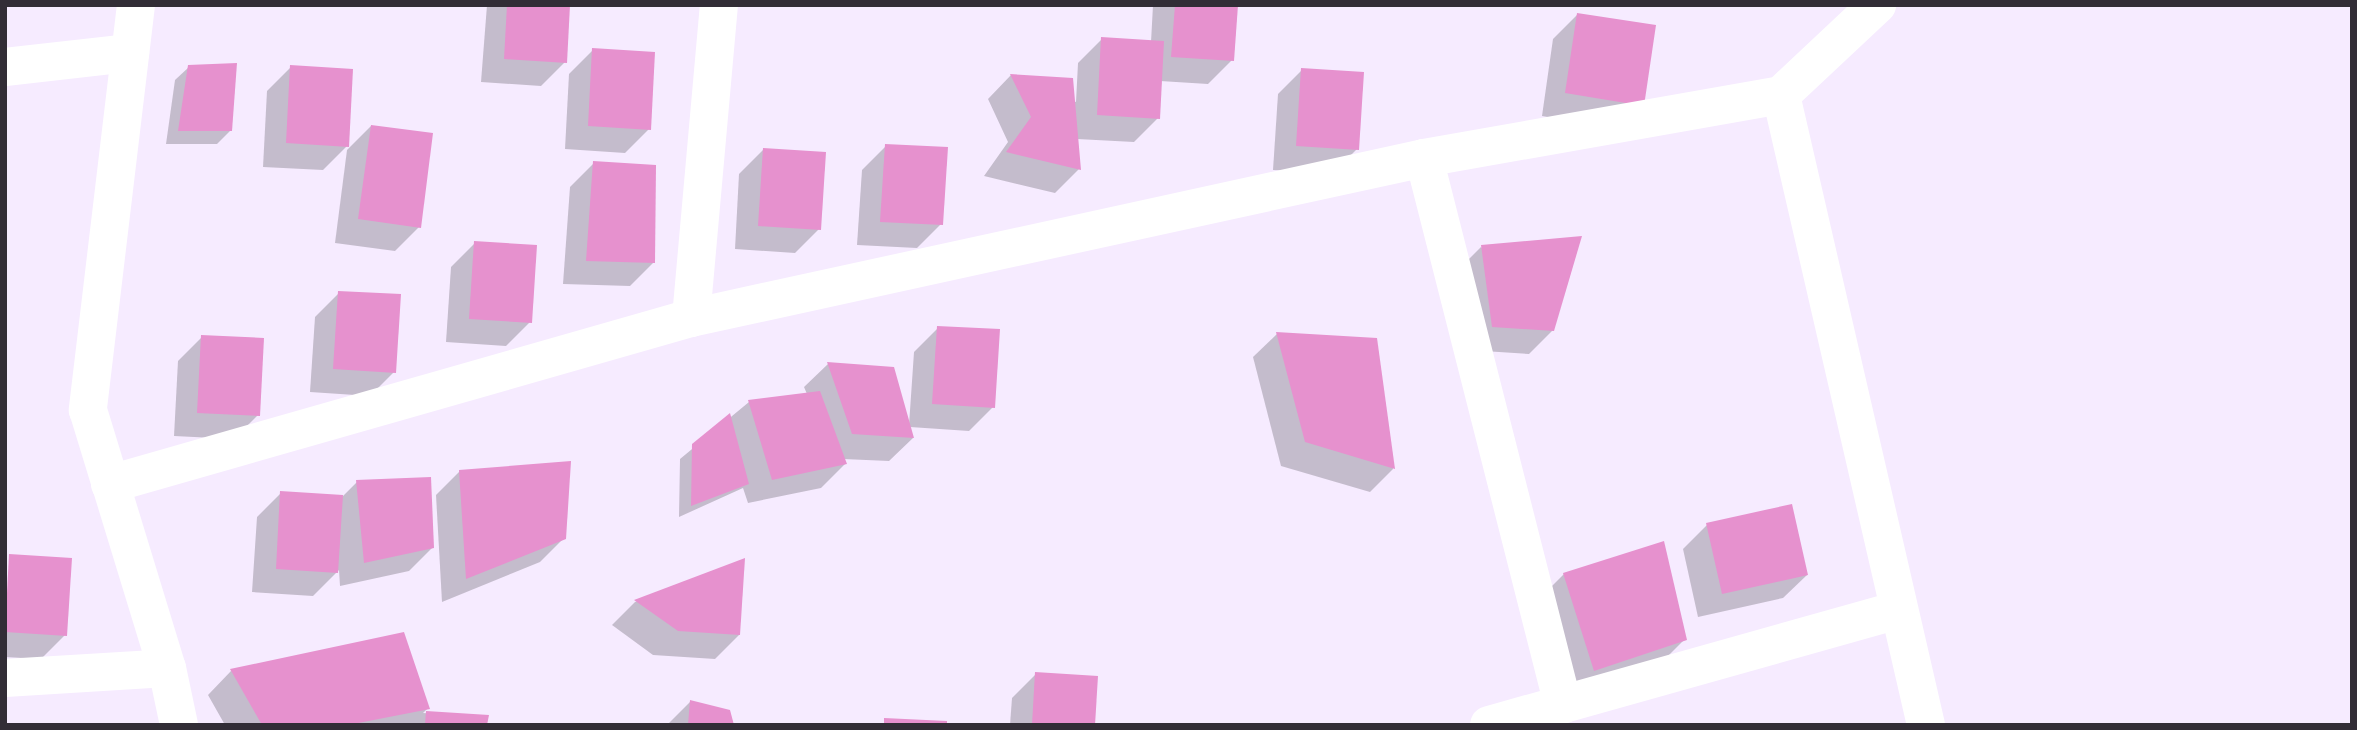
<!DOCTYPE html>
<html>
<head>
<meta charset="utf-8">
<style>
  body { margin:0 }
  #map { position:relative; width:2357px; height:730px; overflow:hidden; background:#f6ebff; font-family:"Work Sans",sans-serif }
  div>[style] { position:absolute }
  [style*='--x'] { left:calc(var(--x)*1px); top:calc(var(--y)*1px); width:calc(var(--w)*1px); rotate:calc(var(--a)*1deg) }
  .shadow>* { inset:0; background:#0003 }
  .building>* { inset:0; background:#e691ce }
  .street>* { height:38px; margin:-19px; padding:0 19px; transform-origin:19px; border-radius:19px; background:#fff }
  .secondary>* { height:38px; margin:-19px; padding:0 19px; transform-origin:19px; border-radius:19px; background:#fff }
  span { translate:-50% -50%; white-space:nowrap; text-align:center; line-height:1.15; -webkit-text-stroke:6px #f6ebff; paint-order:stroke }
  .frame { position:absolute; inset:0; border:7px solid #322d36; pointer-events:none }
</style>
</head>
<body>
<div id="map">
  <div class="shadow">
    <div style="clip-path:polygon(569px 5px,565px 62px,541px 86px,481px 82px,487px 5px)"></div>
    <div style="clip-path:polygon(1153px 5px,1236px 5px,1232px 60px,1208px 84px,1160px 81px,1158px 118px,1134px 142px,1077px 139px,1079px 169px,1055px 193px,984px 176px,1008px 142px,988px 99px,1011px 75px,1076px 102px,1078px 63px,1102px 39px,1151px 42px)"></div>
    <div style="clip-path:polygon(1577px 15px,1654px 27px,1618px 129px,1542px 116px,1553px 39px)"></div>
    <div style="clip-path:polygon(593px 50px,649px 129px,625px 153px,565px 149px,569px 74px)"></div>
    <div style="clip-path:polygon(189px 67px,230px 131px,217px 144px,166px 144px,175px 80px)"></div>
    <div style="clip-path:polygon(291px 67px,347px 146px,323px 170px,263px 167px,267px 91px)"></div>
    <div style="clip-path:polygon(1302px 70px,1357px 149px,1333px 173px,1273px 170px,1278px 94px)"></div>
    <div style="clip-path:polygon(371px 126px,419px 227px,395px 251px,335px 243px,347px 150px)"></div>
    <div style="clip-path:polygon(886px 146px,941px 224px,917px 248px,857px 245px,862px 170px)"></div>
    <div style="clip-path:polygon(763px 150px,819px 229px,795px 253px,735px 249px,739px 174px)"></div>
    <div style="clip-path:polygon(594px 163px,654px 262px,630px 286px,563px 284px,570px 187px)"></div>
    <div style="clip-path:polygon(475px 243px,530px 322px,506px 346px,446px 342px,451px 267px)"></div>
    <div style="clip-path:polygon(1481px 247px,1553px 330px,1529px 354px,1468px 350px,1457px 271px)"></div>
    <div style="clip-path:polygon(339px 293px,394px 372px,370px 396px,310px 392px,315px 317px)"></div>
    <div style="clip-path:polygon(938px 328px,993px 407px,969px 431px,910px 427px,913px 438px,889px 461px,843px 459px,845px 464px,821px 488px,748px 503px,743px 488px,679px 517px,680px 459px,749px 402px,807px 394px,804px 387px,828px 364px,909px 425px,914px 352px)"></div>
    <div style="clip-path:polygon(1277px 334px,1375px 340px,1393px 469px,1370px 492px,1281px 466px,1253px 357px)"></div>
    <div style="clip-path:polygon(202px 337px,258px 415px,234px 439px,174px 436px,178px 361px)"></div>
    <div style="clip-path:polygon(460px 471px,564px 538px,540px 562px,442px 602px,436px 495px)"></div>
    <div style="clip-path:polygon(357px 482px,433px 547px,409px 571px,340px 586px,339px 570px,313px 596px,252px 592px,257px 517px,281px 493px,342px 497px)"></div>
    <div style="clip-path:polygon(1707px 525px,1807px 575px,1783px 598px,1698px 617px,1683px 549px)"></div>
    <div style="clip-path:polygon(10px 556px,65px 635px,41px 659px,5px 657px)"></div>
    <div style="clip-path:polygon(743px 560px,739px 635px,715px 659px,653px 655px,612px 625px,635px 602px)"></div>
    <div style="clip-path:polygon(1564px 574px,1685px 639px,1661px 663px,1570px 693px,1540px 598px)"></div>
    <div style="clip-path:polygon(231px 671px,428px 708px,423px 713px,487px 717px,485px 725px,225px 725px,208px 695px)"></div>
    <div style="clip-path:polygon(1036px 674px,1093px 725px,1010px 725px,1012px 698px)"></div>
    <div style="clip-path:polygon(690px 702px,732px 725px,667px 725px)"></div>
  </div>
  <div class="building">
    <div style="clip-path:polygon(507px 5px,570px 5px,567px 63px,504px 59px)"></div>
    <div style="clip-path:polygon(1175px 5px,1238px 5px,1234px 61px,1171px 57px)"></div>
    <div style="clip-path:polygon(1577px 13px,1656px 25px,1644px 106px,1565px 93px)"></div>
    <div style="clip-path:polygon(1101px 37px,1164px 41px,1160px 119px,1097px 115px)"></div>
    <div style="clip-path:polygon(592px 48px,655px 52px,651px 130px,588px 126px)"></div>
    <div style="clip-path:polygon(237px 63px,232px 131px,178px 131px,188px 65px)"></div>
    <div style="clip-path:polygon(290px 65px,353px 69px,349px 147px,286px 143px)"></div>
    <div style="clip-path:polygon(1301px 68px,1364px 72px,1359px 150px,1296px 146px)"></div>
    <div style="clip-path:polygon(1010px 74px,1073px 78px,1081px 170px,1006px 152px,1031px 117px)"></div>
    <div style="clip-path:polygon(371px 125px,433px 133px,421px 228px,358px 219px)"></div>
    <div style="clip-path:polygon(885px 144px,948px 147px,943px 225px,880px 222px)"></div>
    <div style="clip-path:polygon(763px 148px,826px 152px,821px 230px,758px 226px)"></div>
    <div style="clip-path:polygon(593px 161px,656px 165px,655px 263px,586px 261px)"></div>
    <div style="clip-path:polygon(1582px 236px,1554px 331px,1492px 327px,1481px 245px)"></div>
    <div style="clip-path:polygon(474px 241px,537px 245px,532px 323px,469px 319px)"></div>
    <div style="clip-path:polygon(338px 291px,401px 294px,396px 373px,333px 369px)"></div>
    <div style="clip-path:polygon(937px 326px,1000px 329px,995px 408px,932px 404px)"></div>
    <div style="clip-path:polygon(1276px 332px,1377px 338px,1395px 469px,1305px 442px)"></div>
    <div style="clip-path:polygon(201px 335px,264px 338px,260px 416px,197px 413px)"></div>
    <div style="clip-path:polygon(827px 362px,894px 367px,914px 438px,852px 434px)"></div>
    <div style="clip-path:polygon(820px 391px,847px 464px,772px 480px,748px 400px)"></div>
    <div style="clip-path:polygon(730px 413px,749px 484px,691px 506px,692px 444px)"></div>
    <div style="clip-path:polygon(571px 461px,566px 539px,466px 579px,459px 470px)"></div>
    <div style="clip-path:polygon(431px 477px,434px 548px,364px 563px,356px 480px)"></div>
    <div style="clip-path:polygon(280px 491px,343px 495px,338px 573px,276px 569px)"></div>
    <div style="clip-path:polygon(1792px 504px,1808px 575px,1722px 594px,1706px 523px)"></div>
    <div style="clip-path:polygon(1664px 541px,1687px 640px,1594px 671px,1563px 573px)"></div>
    <div style="clip-path:polygon(9px 554px,72px 558px,67px 636px,5px 632px)"></div>
    <div style="clip-path:polygon(745px 558px,740px 635px,678px 631px,634px 600px)"></div>
    <div style="clip-path:polygon(404px 632px,430px 709px,348px 725px,262px 725px,230px 669px)"></div>
    <div style="clip-path:polygon(1035px 672px,1098px 676px,1095px 725px,1032px 725px)"></div>
    <div style="clip-path:polygon(690px 700px,730px 710px,734px 725px,688px 725px)"></div>
    <div style="clip-path:polygon(426px 711px,489px 715px,487px 725px,425px 725px)"></div>
    <div style="clip-path:polygon(884px 718px,947px 721px,947px 725px,884px 725px)"></div>
  </div>
  <div class="street">
    <div style="--x:136;--y:5;--w:408;--a:96.8"></div>
    <div style="--x:88;--y:410;--w:270;--a:73"></div>
    <div style="--x:5;--y:67;--w:126;--a:-6.4"></div>
    <div style="--x:1781;--y:95;--w:646;--a:77.04"></div>
    <div style="--x:1424;--y:158;--w:564;--a:75.74"></div>
    <div style="--x:691;--y:318;--w:314;--a:-84.9"></div>
    <div style="--x:110;--y:484;--w:604;--a:-15.95"></div>
    <div style="--x:691;--y:318;--w:750;--a:-12.31"></div>
    <div style="--x:1424;--y:158;--w:363;--a:-10"></div>
    <div style="--x:1781;--y:95;--w:132;--a:-43.2"></div>
    <div style="--x:1489;--y:725;--w:425;--a:-15.7"></div>
  </div>
  <div class="secondary">
    <div style="--x:5;--y:678;--w:162;--a:-3.5"></div>
    <div style="--x:167;--y:668;--w:58;--a:78.1"></div>
  </div>
  <div class="frame"></div>
</div>
</body>
</html>
